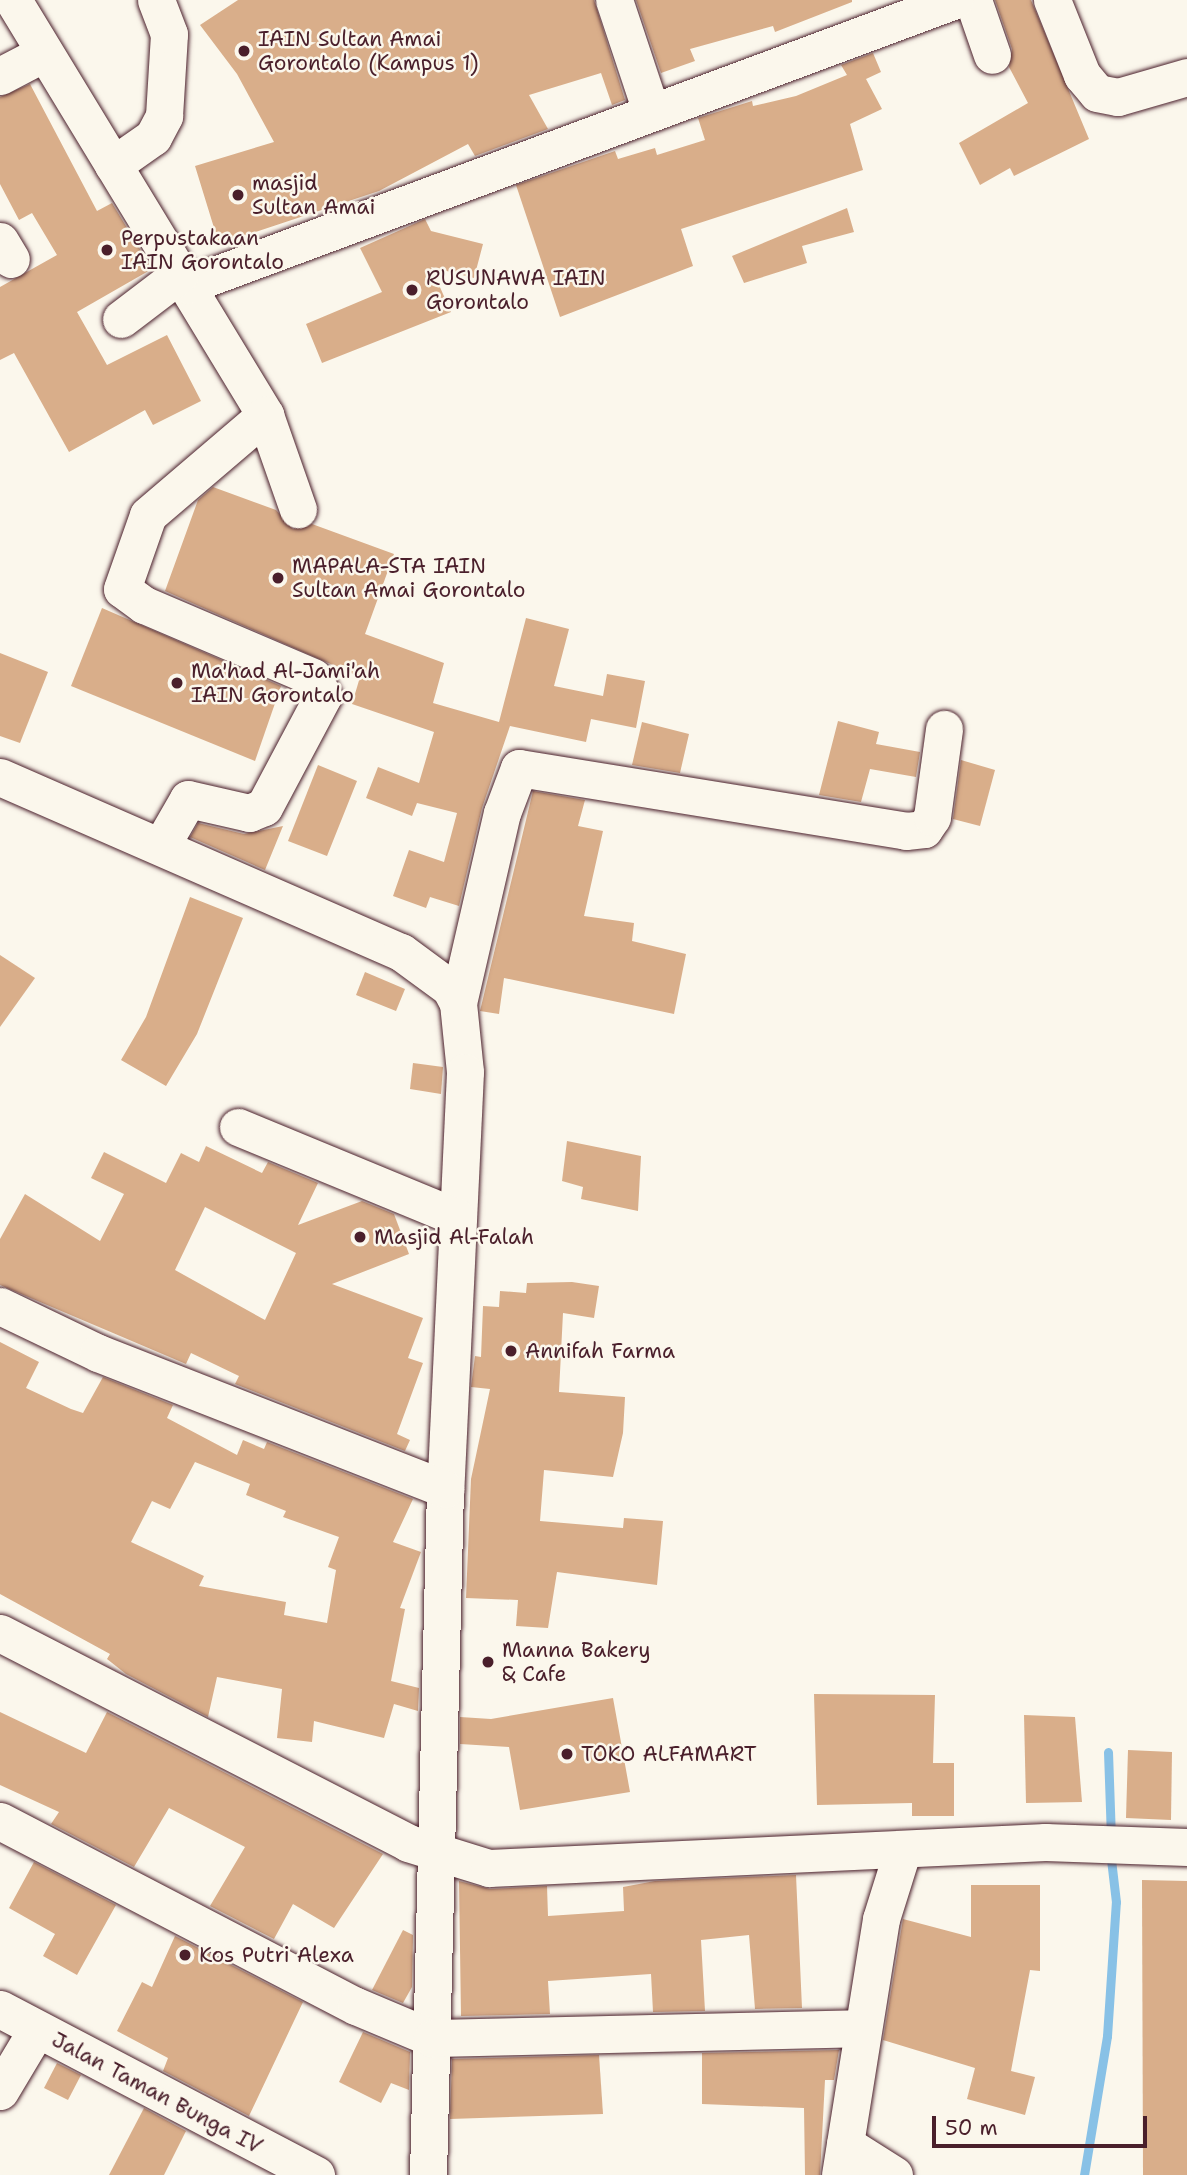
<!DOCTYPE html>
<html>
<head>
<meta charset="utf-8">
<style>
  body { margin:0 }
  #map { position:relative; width:1187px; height:2175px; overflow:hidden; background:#fbf7ec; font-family:"Shantell Sans",sans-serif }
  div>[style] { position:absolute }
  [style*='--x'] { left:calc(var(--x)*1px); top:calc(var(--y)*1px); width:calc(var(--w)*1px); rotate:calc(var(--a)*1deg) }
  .stream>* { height:9px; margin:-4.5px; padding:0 4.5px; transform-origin:4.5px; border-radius:4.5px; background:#88c1e6 }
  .building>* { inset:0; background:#d9ae8a }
  .roads { filter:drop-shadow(0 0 2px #4a1f2b) drop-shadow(0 0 2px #4a1f2b) }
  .minor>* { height:37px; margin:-18.5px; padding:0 18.5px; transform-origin:18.5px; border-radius:18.5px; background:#fbf7ec }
  .dots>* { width:19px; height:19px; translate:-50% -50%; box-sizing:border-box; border:4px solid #fbf7ec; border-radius:50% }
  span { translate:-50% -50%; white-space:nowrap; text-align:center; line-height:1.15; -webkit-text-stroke:5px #fbf7ec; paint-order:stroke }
  .poi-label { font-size:21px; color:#4a1f2b }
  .left { translate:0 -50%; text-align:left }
  .street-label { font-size:21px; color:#4a1f2b }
  .scale { position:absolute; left:932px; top:2116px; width:215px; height:32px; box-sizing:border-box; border:4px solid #4a1f2b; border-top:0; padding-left:9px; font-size:21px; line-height:24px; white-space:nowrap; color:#4a1f2b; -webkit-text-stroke:5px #fbf7ec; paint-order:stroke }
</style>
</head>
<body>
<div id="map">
  <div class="stream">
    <div style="--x:1108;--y:1752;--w:85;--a:88"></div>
    <div style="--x:1084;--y:2175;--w:141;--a:-80.6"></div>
    <div style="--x:1107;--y:2036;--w:134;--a:-86.2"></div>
    <div style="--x:1116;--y:1902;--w:51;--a:-96.7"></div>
  </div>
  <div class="building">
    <div style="clip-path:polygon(238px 0,594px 0,625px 100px,612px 105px,601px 73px,529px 95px,548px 129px,475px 156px,468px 144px,379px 191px,219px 244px,195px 166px,274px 142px,237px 74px,200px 25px)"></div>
    <div style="clip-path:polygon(636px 0,852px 0,852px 2px,775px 32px,773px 26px,690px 49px,695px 61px,661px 73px)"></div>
    <div style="clip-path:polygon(995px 0,1031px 0,1089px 139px,1014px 176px,1010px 168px,980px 185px,959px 143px,1028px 103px,1009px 67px,1012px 49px)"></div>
    <div style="clip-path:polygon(873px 53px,881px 72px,866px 79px,882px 109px,850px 124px,863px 170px,681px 229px,693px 266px,560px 317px,516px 185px,615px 151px,618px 159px,655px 148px,657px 155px,705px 140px,698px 118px,752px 101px,753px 106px,796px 96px,847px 75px,841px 65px)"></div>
    <div style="clip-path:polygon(30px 84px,97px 211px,112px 203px,152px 269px,77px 312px,107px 365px,167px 335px,201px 401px,153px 425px,145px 410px,69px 452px,14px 353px,0 360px,0 287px,57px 255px,32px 213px,19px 220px,0 184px,0 97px)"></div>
    <div style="clip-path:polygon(847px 208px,854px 232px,802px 246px,807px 263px,744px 283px,732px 256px)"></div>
    <div style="clip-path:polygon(425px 219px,431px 231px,483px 244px,474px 278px,431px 267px,451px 312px,322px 363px,306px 324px,382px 292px,360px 248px)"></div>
    <div style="clip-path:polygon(213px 487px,276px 510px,293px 529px,312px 524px,394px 554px,365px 634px,444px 663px,433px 703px,499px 722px,526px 618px,569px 629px,554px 686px,603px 696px,607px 674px,645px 681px,636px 728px,591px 719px,586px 742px,510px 726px,482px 808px,459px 906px,430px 897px,426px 908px,393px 896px,409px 850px,444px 862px,457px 813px,417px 803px,412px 816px,366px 798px,378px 767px,419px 783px,434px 732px,352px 704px,360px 677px,165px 591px,198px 500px)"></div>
    <div style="clip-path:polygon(102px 608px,281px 686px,255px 761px,71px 686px)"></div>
    <div style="clip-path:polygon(0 653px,48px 672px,20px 743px,0 736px)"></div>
    <div style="clip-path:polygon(838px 721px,879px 732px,876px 744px,920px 752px,916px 777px,870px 769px,861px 802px,819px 795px)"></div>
    <div style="clip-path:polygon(642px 722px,689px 734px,680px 773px,632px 765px)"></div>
    <div style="clip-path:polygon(961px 760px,995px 770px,980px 826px,953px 819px)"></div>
    <div style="clip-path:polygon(318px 765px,357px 781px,327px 856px,288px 841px)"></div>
    <div style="clip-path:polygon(533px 791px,585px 800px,578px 826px,603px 831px,584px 916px,634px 923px,632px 941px,686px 954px,674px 1014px,504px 978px,499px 1014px,480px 1011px)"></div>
    <div style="clip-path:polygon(198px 823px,244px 834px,283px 826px,265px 870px,190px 837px)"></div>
    <div style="clip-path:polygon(190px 897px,243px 918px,197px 1034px,166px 1086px,121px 1060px,146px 1017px)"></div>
    <div style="clip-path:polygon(0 955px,35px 978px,0 1027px)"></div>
    <div style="clip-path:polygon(365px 972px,405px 989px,396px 1011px,356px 995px)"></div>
    <div style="clip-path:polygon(413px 1063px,443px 1067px,441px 1094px,410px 1089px)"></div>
    <div style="clip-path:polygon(567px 1141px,641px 1156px,638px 1211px,581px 1199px,583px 1187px,562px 1181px)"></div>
    <div style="clip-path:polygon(evenodd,206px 1146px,262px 1173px,268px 1162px,318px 1183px,298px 1225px,362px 1201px,394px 1214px,409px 1254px,332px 1284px,423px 1318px,408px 1358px,423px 1363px,397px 1434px,410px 1440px,405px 1451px,235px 1384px,239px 1376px,191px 1353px,186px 1364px,0 1285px,0 1239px,25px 1194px,100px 1241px,124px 1194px,91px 1178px,104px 1152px,166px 1183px,181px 1153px,199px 1162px,206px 1146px,205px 1207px,296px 1253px,265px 1320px,175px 1270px,205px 1207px)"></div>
    <div style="clip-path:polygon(572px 1282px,599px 1286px,594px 1318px,563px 1313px,559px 1392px,625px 1397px,623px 1433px,613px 1477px,544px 1470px,540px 1521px,623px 1528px,624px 1518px,663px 1521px,657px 1585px,557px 1572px,548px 1628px,516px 1626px,518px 1600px,466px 1598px,471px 1479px,490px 1389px,471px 1387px,475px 1356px,481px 1357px,483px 1306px,499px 1307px,500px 1291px,526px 1293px,527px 1283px)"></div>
    <div style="clip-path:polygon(evenodd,0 1342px,39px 1362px,26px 1388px,71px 1409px,83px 1413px,103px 1377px,173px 1405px,167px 1418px,237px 1455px,243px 1440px,264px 1449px,267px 1442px,413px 1499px,393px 1542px,421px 1552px,400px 1608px,405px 1609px,391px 1681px,419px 1688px,418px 1711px,394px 1704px,384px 1738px,314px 1721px,312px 1742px,277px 1738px,282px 1689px,217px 1677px,208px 1717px,126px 1674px,107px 1659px,110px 1654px,0 1594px,0 1342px,195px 1462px,250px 1484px,246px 1495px,286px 1511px,283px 1517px,339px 1537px,328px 1567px,336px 1570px,327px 1623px,284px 1615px,286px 1602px,199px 1586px,204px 1576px,131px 1542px,152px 1501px,170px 1509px,195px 1462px)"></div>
    <div style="clip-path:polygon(814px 1694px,935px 1695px,933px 1763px,954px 1763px,954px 1816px,912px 1816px,912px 1803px,817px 1805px)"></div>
    <div style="clip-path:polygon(613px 1698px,630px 1792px,520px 1810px,509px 1747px,460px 1744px,460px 1717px,491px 1719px)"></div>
    <div style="clip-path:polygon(0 1712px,86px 1753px,107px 1712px,383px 1854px,334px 1928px,293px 1904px,274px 1939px,210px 1906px,245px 1847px,169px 1808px,134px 1867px,51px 1824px,59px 1812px,0 1785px)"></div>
    <div style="clip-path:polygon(1024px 1715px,1075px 1717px,1082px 1802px,1026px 1803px)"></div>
    <div style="clip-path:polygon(1128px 1750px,1172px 1752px,1171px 1820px,1126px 1818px)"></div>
    <div style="clip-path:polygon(34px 1862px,116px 1905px,77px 1975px,43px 1956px,55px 1934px,9px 1908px)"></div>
    <div style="clip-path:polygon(796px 1875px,802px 2008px,755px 2009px,749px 1935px,701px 1940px,705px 2011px,653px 2012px,651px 1974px,548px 1981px,550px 2014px,461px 2016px,459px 1881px,490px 1889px,547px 1886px,548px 1916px,624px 1911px,623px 1887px,655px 1881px)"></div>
    <div style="clip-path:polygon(1142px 1880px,1187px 1881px,1187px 2175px,1143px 2175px)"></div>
    <div style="clip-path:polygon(971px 1885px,1040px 1885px,1040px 1971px,1030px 1970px,1011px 2071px,1035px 2077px,1025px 2115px,967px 2099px,975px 2068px,883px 2040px,903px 1919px,971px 1937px)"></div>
    <div style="clip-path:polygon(403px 1930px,413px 1935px,412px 1987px,403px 2003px,372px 1990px)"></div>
    <div style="clip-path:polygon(175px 1936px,303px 2002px,249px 2116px,163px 2071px,168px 2058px,117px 2031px,142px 1982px,152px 1987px)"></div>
    <div style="clip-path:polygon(363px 2032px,410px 2052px,409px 2090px,391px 2083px,381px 2103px,339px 2082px)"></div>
    <div style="clip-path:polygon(839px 2050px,834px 2080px,825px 2080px,820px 2175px,805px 2175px,804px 2108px,702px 2104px,702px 2053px)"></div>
    <div style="clip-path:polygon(599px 2055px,603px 2114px,450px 2119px,452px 2059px)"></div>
    <div style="clip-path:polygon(57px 2063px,81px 2075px,68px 2100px,44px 2088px)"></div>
    <div style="clip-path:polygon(144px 2108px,186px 2131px,164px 2175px,109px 2175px)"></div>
  </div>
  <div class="roads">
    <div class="minor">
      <div style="--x:13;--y:0;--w:486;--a:58.7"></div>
      <div style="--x:265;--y:415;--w:100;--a:70.7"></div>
      <div style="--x:614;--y:0;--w:117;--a:71.6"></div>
      <div style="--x:973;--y:0;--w:58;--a:70.9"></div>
      <div style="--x:1052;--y:0;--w:81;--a:68.2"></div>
      <div style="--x:1082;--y:75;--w:23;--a:50"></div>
      <div style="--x:1097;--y:93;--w:21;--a:11"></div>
      <div style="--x:1118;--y:97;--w:72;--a:-16.2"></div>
      <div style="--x:0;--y:76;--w:50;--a:-27.6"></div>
      <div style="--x:113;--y:165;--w:49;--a:-35"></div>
      <div style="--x:153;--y:137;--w:24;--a:-62"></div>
      <div style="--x:164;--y:116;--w:82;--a:-86.5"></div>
      <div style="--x:169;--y:34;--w:36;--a:-111"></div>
      <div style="--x:0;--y:241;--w:21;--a:59"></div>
      <div style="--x:188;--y:285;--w:818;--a:-20.38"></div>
      <div style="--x:121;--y:319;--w:74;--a:-37.3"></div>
      <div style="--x:0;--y:777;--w:438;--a:23.6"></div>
      <div style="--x:401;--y:952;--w:61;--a:36.3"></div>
      <div style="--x:450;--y:988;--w:17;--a:62"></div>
      <div style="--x:458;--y:1003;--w:69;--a:84.2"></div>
      <div style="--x:465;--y:1072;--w:417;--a:92.7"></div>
      <div style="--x:445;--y:1489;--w:686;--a:91.42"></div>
      <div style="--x:161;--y:846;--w:54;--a:-60.1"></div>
      <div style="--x:188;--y:799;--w:63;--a:12.9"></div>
      <div style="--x:249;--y:813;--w:16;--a:-22"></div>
      <div style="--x:264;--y:807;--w:126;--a:-62"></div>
      <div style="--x:323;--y:696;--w:21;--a:-118"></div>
      <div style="--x:313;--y:677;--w:184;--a:-156.9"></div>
      <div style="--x:144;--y:605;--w:27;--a:-144"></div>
      <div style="--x:122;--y:589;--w:78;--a:-70.6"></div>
      <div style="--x:148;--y:515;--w:154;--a:-40.5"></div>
      <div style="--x:458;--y:1003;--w:195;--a:-77"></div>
      <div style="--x:502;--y:813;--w:48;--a:-69.3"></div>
      <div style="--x:519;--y:768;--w:392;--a:9.2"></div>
      <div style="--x:906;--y:831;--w:18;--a:-6"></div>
      <div style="--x:924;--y:829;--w:14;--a:-56"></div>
      <div style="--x:932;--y:817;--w:89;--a:-82.2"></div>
      <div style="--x:238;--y:1127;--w:236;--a:22.4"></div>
      <div style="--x:0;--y:1306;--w:109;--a:25.6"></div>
      <div style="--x:98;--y:1353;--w:373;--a:21.4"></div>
      <div style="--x:0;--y:1633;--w:459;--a:27.2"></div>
      <div style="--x:408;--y:1843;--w:85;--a:17.2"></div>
      <div style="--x:489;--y:1868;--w:557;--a:-2.68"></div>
      <div style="--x:1045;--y:1842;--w:142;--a:2"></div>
      <div style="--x:0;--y:1821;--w:401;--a:27.5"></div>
      <div style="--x:356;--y:2006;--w:82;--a:22.8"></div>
      <div style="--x:432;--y:2038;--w:429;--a:-1.3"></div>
      <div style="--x:0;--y:2009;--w:357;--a:27.7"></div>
      <div style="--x:0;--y:2091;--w:72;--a:-59.2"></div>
      <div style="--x:845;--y:2144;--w:58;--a:32.3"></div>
      <div style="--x:840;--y:2175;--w:259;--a:-80.9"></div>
      <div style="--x:881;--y:1919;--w:70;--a:-72.6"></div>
    </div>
  </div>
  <div class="dots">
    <div style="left:244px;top:51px;background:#4a1f2b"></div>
    <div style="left:238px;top:195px;background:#4a1f2b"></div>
    <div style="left:107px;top:250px;background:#4a1f2b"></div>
    <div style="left:412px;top:290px;background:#4a1f2b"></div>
    <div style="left:278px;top:578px;background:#4a1f2b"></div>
    <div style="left:177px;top:683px;background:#4a1f2b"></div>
    <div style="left:360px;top:1237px;background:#4a1f2b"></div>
    <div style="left:511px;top:1351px;background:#4a1f2b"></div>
    <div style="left:488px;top:1662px;background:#4a1f2b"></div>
    <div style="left:567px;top:1754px;background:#4a1f2b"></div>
    <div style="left:185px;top:1955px;background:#4a1f2b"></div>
  </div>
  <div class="poi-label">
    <span class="left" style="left:258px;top:51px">IAIN Sultan Amai<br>Gorontalo (Kampus 1)</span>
    <span class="left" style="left:252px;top:195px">masjid<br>Sultan Amai</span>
    <span class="left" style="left:121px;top:250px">Perpustakaan<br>IAIN Gorontalo</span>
    <span class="left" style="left:426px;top:290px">RUSUNAWA IAIN<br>Gorontalo</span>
    <span class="left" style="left:292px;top:578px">MAPALA-STA IAIN<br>Sultan Amai Gorontalo</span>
    <span class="left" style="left:191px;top:683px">Ma'had Al-Jami'ah<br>IAIN Gorontalo</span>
    <span class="left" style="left:374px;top:1237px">Masjid Al-Falah</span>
    <span class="left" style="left:525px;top:1351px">Annifah Farma</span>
    <span class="left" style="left:502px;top:1662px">Manna Bakery<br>&amp; Cafe</span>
    <span class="left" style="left:581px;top:1754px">TOKO ALFAMART</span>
    <span class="left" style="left:199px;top:1955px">Kos Putri Alexa</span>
  </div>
  <div class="street-label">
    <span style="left:157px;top:2093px;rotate:28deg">Jalan Taman Bunga IV</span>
  </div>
  <div class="scale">50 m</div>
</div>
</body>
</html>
